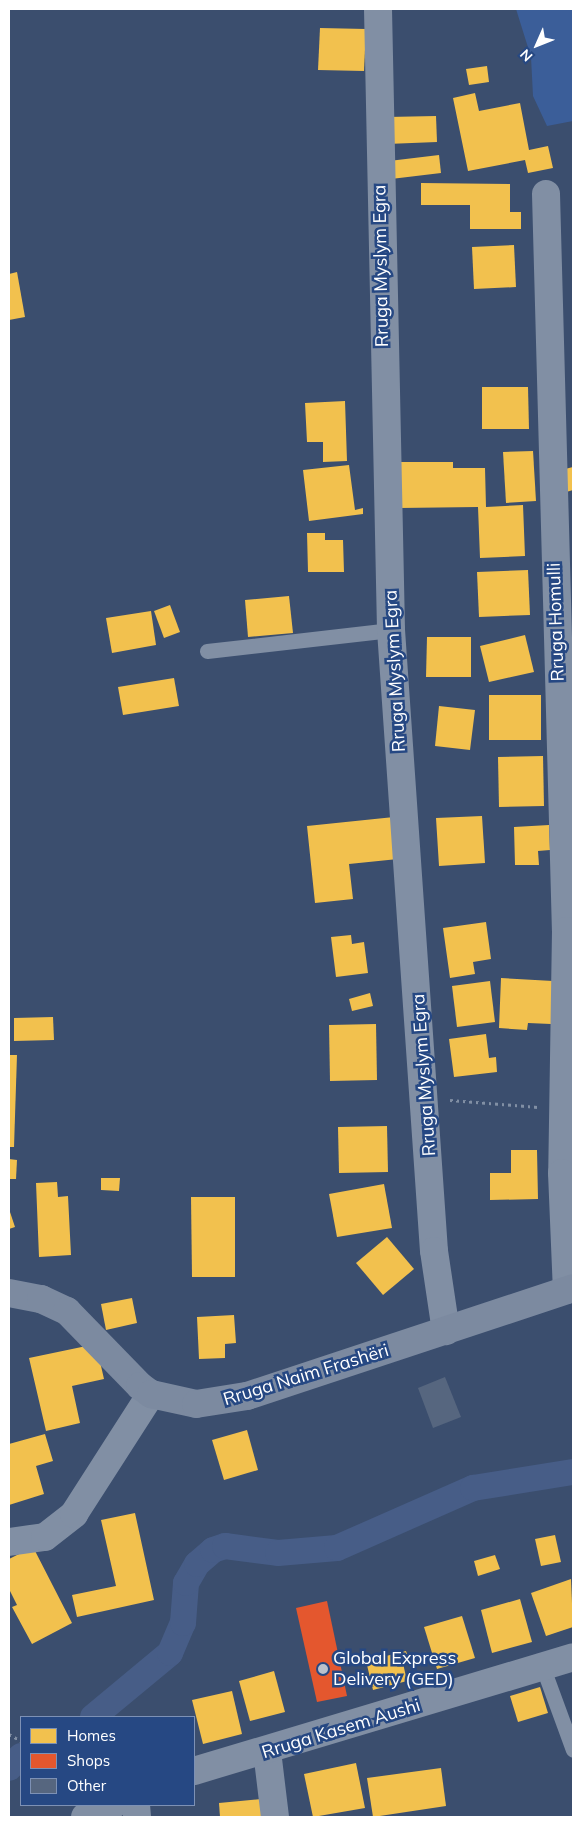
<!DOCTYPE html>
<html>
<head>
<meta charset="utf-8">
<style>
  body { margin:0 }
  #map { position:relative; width:582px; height:1826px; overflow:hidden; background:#3b4e6e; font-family:Mulish,sans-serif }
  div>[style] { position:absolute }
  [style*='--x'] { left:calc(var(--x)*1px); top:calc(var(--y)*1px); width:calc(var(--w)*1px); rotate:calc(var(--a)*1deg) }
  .green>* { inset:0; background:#3b5e99 }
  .homes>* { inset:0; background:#f2c14e }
  .shops>* { inset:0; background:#e4572e }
  .canal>* { height:26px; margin:-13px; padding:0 13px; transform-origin:13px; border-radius:13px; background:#475d87 }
  .building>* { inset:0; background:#56667f }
  .path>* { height:3px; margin-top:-1.5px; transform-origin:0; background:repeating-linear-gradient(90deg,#818fa4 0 2.5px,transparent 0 6.5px) }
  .lane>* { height:15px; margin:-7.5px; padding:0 7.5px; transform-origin:7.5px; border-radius:7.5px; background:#818fa4 }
  .street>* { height:28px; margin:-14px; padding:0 14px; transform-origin:14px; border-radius:14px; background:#818fa4 }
  .secondary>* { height:28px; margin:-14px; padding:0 14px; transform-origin:14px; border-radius:14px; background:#7c8aa0 }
  .dots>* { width:14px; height:14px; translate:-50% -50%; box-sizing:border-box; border:2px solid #264883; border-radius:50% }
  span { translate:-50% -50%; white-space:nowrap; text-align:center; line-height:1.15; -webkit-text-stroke:5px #264883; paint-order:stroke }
  .street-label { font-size:18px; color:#fff }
  .poi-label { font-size:18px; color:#fff }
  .left { translate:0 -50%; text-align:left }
  .frame { position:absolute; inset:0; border:10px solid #fff; pointer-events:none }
  .legend { position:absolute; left:20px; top:1716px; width:175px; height:90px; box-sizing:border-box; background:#264883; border:1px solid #7d91b5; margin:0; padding:6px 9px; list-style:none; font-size:15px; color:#fff }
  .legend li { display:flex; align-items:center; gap:10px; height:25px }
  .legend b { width:25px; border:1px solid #7d91b5 }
  .north { position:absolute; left:512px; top:20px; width:50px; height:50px; -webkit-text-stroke:4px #264883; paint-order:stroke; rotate:226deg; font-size:14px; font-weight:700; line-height:20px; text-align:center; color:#fff }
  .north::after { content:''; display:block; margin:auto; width:18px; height:22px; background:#fff; clip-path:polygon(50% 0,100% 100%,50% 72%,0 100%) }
</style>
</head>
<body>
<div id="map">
  <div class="green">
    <div style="clip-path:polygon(516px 9px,573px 9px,573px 121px,547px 126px,533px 96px,531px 57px)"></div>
  </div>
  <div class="homes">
    <div style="clip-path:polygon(320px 28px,366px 29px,364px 71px,318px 70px)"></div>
    <div style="clip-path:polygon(487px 66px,489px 82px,469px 85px,466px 69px)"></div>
    <div style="clip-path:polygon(475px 93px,479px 111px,520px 103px,529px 150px,548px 146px,553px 168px,528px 173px,525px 160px,468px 171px,453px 98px)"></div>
    <div style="clip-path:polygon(436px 116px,437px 142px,387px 144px,387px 117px)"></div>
    <div style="clip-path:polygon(439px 155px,441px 173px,391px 179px,389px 161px)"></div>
    <div style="clip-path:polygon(421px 183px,510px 184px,510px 212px,521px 212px,521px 229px,470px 229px,470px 205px,421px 205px)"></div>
    <div style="clip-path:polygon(514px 245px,516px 287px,474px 289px,472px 247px)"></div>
    <div style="clip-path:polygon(17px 272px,25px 317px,9px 320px,9px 274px)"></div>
    <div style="clip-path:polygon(482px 387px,528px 387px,529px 429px,482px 429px)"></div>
    <div style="clip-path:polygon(345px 401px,347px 461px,323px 462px,323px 442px,307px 442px,305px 403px)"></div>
    <div style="clip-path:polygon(533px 451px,536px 501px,506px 503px,503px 452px)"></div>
    <div style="clip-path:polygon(398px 462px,453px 462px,453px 468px,485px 468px,486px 507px,523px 505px,525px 556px,480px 558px,478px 507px,399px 508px)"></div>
    <div style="clip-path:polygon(349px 465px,355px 510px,363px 508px,363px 514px,309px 521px,303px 470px)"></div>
    <div style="clip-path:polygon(573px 467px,573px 490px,563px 493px,557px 471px)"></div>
    <div style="clip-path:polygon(307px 533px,325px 533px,325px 540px,343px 540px,344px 572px,308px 572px)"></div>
    <div style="clip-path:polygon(528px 570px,530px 615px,479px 617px,477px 572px)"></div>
    <div style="clip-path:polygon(289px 596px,293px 633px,248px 637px,245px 600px)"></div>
    <div style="clip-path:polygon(170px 605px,180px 632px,164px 638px,154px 611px)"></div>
    <div style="clip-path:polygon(151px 611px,156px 645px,112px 653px,106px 618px)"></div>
    <div style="clip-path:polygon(525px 635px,534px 672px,489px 682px,480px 646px)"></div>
    <div style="clip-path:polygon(427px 637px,471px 637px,471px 677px,426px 677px)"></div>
    <div style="clip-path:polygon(174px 678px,179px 706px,123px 715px,118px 687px)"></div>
    <div style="clip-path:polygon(489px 695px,541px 695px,541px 740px,489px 740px)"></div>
    <div style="clip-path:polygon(439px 706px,475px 710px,470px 750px,435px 746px)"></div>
    <div style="clip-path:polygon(543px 756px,544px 806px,499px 807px,498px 757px)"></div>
    <div style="clip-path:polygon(482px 816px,485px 863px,439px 866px,436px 818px)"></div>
    <div style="clip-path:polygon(394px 817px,398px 859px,349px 864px,353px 899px,315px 903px,307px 826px)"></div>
    <div style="clip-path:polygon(549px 825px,550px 850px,538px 851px,539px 865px,515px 865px,514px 827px)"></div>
    <div style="clip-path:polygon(486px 922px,491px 959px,473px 962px,475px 974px,450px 978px,443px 928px)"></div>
    <div style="clip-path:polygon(351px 935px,352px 944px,364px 942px,368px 973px,336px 977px,331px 937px)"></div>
    <div style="clip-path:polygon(501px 978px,553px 981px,551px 1024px,528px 1023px,527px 1030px,499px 1028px)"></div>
    <div style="clip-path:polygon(490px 981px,495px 1022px,457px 1027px,452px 986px)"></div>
    <div style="clip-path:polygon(370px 993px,373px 1006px,352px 1011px,349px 999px)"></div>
    <div style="clip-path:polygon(53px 1017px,54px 1040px,14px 1041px,14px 1018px)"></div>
    <div style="clip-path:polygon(376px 1024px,377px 1080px,330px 1081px,329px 1025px)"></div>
    <div style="clip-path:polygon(486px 1034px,489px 1058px,496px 1057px,497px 1072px,454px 1077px,449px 1039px)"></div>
    <div style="clip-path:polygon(9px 1055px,17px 1055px,14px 1147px,9px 1147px)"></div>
    <div style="clip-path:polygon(387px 1126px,388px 1172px,339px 1173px,338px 1127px)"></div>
    <div style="clip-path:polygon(511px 1150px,537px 1150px,538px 1199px,490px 1200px,490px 1173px,511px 1173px)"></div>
    <div style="clip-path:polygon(9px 1159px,17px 1160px,16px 1179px,9px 1179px)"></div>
    <div style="clip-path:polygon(101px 1178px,120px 1178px,119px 1191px,101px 1190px)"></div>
    <div style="clip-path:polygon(57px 1182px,58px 1197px,68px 1196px,71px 1255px,39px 1257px,36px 1183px)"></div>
    <div style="clip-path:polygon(384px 1184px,392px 1228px,337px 1237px,329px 1194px)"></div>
    <div style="clip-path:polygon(191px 1197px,235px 1197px,235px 1277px,192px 1277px)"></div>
    <div style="clip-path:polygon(9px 1209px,15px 1227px,9px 1229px)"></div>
    <div style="clip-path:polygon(387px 1237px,414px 1269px,383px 1295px,356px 1263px)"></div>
    <div style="clip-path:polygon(132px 1298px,137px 1323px,106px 1330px,101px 1304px)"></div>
    <div style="clip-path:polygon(234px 1315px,236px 1343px,225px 1344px,225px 1358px,199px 1359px,197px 1317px)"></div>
    <div style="clip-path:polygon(96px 1344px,104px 1379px,72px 1386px,80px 1423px,46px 1431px,29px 1358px)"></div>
    <div style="clip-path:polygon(247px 1430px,258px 1470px,224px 1480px,212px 1440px)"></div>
    <div style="clip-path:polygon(45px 1434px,53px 1461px,36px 1466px,44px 1494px,9px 1505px,9px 1444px)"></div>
    <div style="clip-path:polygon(135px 1513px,154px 1600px,77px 1617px,72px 1595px,116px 1586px,101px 1520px)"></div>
    <div style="clip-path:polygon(555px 1535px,561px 1562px,541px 1566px,535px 1539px)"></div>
    <div style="clip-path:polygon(33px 1547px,72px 1623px,32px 1644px,12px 1607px,17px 1605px,9px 1589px,9px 1559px)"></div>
    <div style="clip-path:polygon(495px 1555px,500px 1569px,478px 1576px,474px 1561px)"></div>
    <div style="clip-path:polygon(571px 1579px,573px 1627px,546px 1636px,531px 1593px)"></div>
    <div style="clip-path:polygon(520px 1599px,532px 1642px,492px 1653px,481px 1610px)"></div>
    <div style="clip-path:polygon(462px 1616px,475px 1658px,437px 1669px,424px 1627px)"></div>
    <div style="clip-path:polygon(406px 1651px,408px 1657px,402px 1659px,407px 1681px,373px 1690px,366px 1661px)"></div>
    <div style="clip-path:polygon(274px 1671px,285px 1712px,250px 1721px,239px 1681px)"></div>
    <div style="clip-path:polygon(540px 1687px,548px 1713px,518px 1722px,510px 1696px)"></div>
    <div style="clip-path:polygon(232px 1691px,242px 1734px,203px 1744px,192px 1700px)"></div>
    <div style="clip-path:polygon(356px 1763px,365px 1808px,313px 1817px,304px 1774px)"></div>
    <div style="clip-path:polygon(441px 1768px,446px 1806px,373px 1817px,367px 1778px)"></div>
    <div style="clip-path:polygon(261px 1799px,263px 1817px,220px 1817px,219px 1803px)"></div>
  </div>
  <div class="shops">
    <div style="clip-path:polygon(327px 1601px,347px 1696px,317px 1702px,296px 1608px)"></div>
  </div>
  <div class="canal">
    <div style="--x:93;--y:1717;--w:100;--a:-39.7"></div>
    <div style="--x:170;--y:1653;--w:33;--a:-67"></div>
    <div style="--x:183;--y:1623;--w:40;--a:-85.7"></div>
    <div style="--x:186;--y:1583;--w:22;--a:-60"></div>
    <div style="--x:197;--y:1564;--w:21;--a:-41"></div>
    <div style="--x:213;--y:1550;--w:13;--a:-18"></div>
    <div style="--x:225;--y:1546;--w:53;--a:7.5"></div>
    <div style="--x:278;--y:1553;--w:59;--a:-4.8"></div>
    <div style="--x:337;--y:1548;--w:149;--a:-23.8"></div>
    <div style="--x:473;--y:1488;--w:101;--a:-9.1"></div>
    <div style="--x:9;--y:1768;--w:17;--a:-45"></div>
  </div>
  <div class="building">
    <div style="clip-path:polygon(445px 1377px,461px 1417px,433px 1428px,418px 1388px)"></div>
  </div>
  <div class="path">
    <div style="--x:450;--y:1100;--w:88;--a:4.5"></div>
    <div style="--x:9;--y:1734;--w:14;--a:30"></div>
  </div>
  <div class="lane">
    <div style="--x:207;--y:651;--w:185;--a:-6.5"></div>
    <div style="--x:543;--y:1668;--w:87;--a:69.9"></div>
  </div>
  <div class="street">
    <div style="--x:378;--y:9;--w:621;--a:88.8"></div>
    <div style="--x:391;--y:630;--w:622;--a:86.04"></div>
    <div style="--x:434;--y:1251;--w:81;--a:81.5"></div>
    <div style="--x:546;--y:194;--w:737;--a:88.45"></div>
    <div style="--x:566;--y:931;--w:242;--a:90.9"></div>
    <div style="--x:562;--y:1173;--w:117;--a:87.6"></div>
    <div style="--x:9;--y:1542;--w:36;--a:-8"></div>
    <div style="--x:45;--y:1537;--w:37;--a:-38"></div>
    <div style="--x:74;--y:1514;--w:143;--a:-57.3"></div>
    <div style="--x:267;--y:1751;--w:66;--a:83.1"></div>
    <div style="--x:194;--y:1771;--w:396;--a:-16.7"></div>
    <div style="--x:136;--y:1805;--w:12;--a:85"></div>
    <div style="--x:85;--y:1817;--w:30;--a:-23"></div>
  </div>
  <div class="secondary">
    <div style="--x:9;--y:1293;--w:33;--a:11"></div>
    <div style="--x:41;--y:1299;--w:29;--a:25"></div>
    <div style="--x:67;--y:1311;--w:105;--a:45.8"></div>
    <div style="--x:140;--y:1386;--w:14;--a:36"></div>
    <div style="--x:151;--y:1394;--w:46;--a:12.5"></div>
    <div style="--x:196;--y:1404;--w:52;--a:-8.9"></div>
    <div style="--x:247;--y:1396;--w:343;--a:-18.3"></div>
  </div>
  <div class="dots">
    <div style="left:323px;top:1669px;background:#bac1cc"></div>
  </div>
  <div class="street-label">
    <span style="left:381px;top:266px;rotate:-91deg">Rruga Myslym Egra</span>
    <span style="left:556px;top:622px;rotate:-92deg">Rruga Homulli</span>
    <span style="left:395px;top:671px;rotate:-93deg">Rruga Myslym Egra</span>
    <span style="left:424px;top:1075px;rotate:-94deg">Rruga Myslym Egra</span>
    <span style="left:306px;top:1375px;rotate:-17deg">Rruga Naim Frashëri</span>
    <span style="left:341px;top:1729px;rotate:-17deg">Rruga Kasem Aushi</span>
  </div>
  <div class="poi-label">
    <span class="left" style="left:333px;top:1669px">Global Express<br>Delivery (GED)</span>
  </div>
  <div class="frame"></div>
  <ul class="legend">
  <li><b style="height:14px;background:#f2c14e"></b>Homes</li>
  <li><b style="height:14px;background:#e4572e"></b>Shops</li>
  <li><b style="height:14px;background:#56667f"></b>Other</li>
  </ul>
  <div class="north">N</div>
</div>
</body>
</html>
